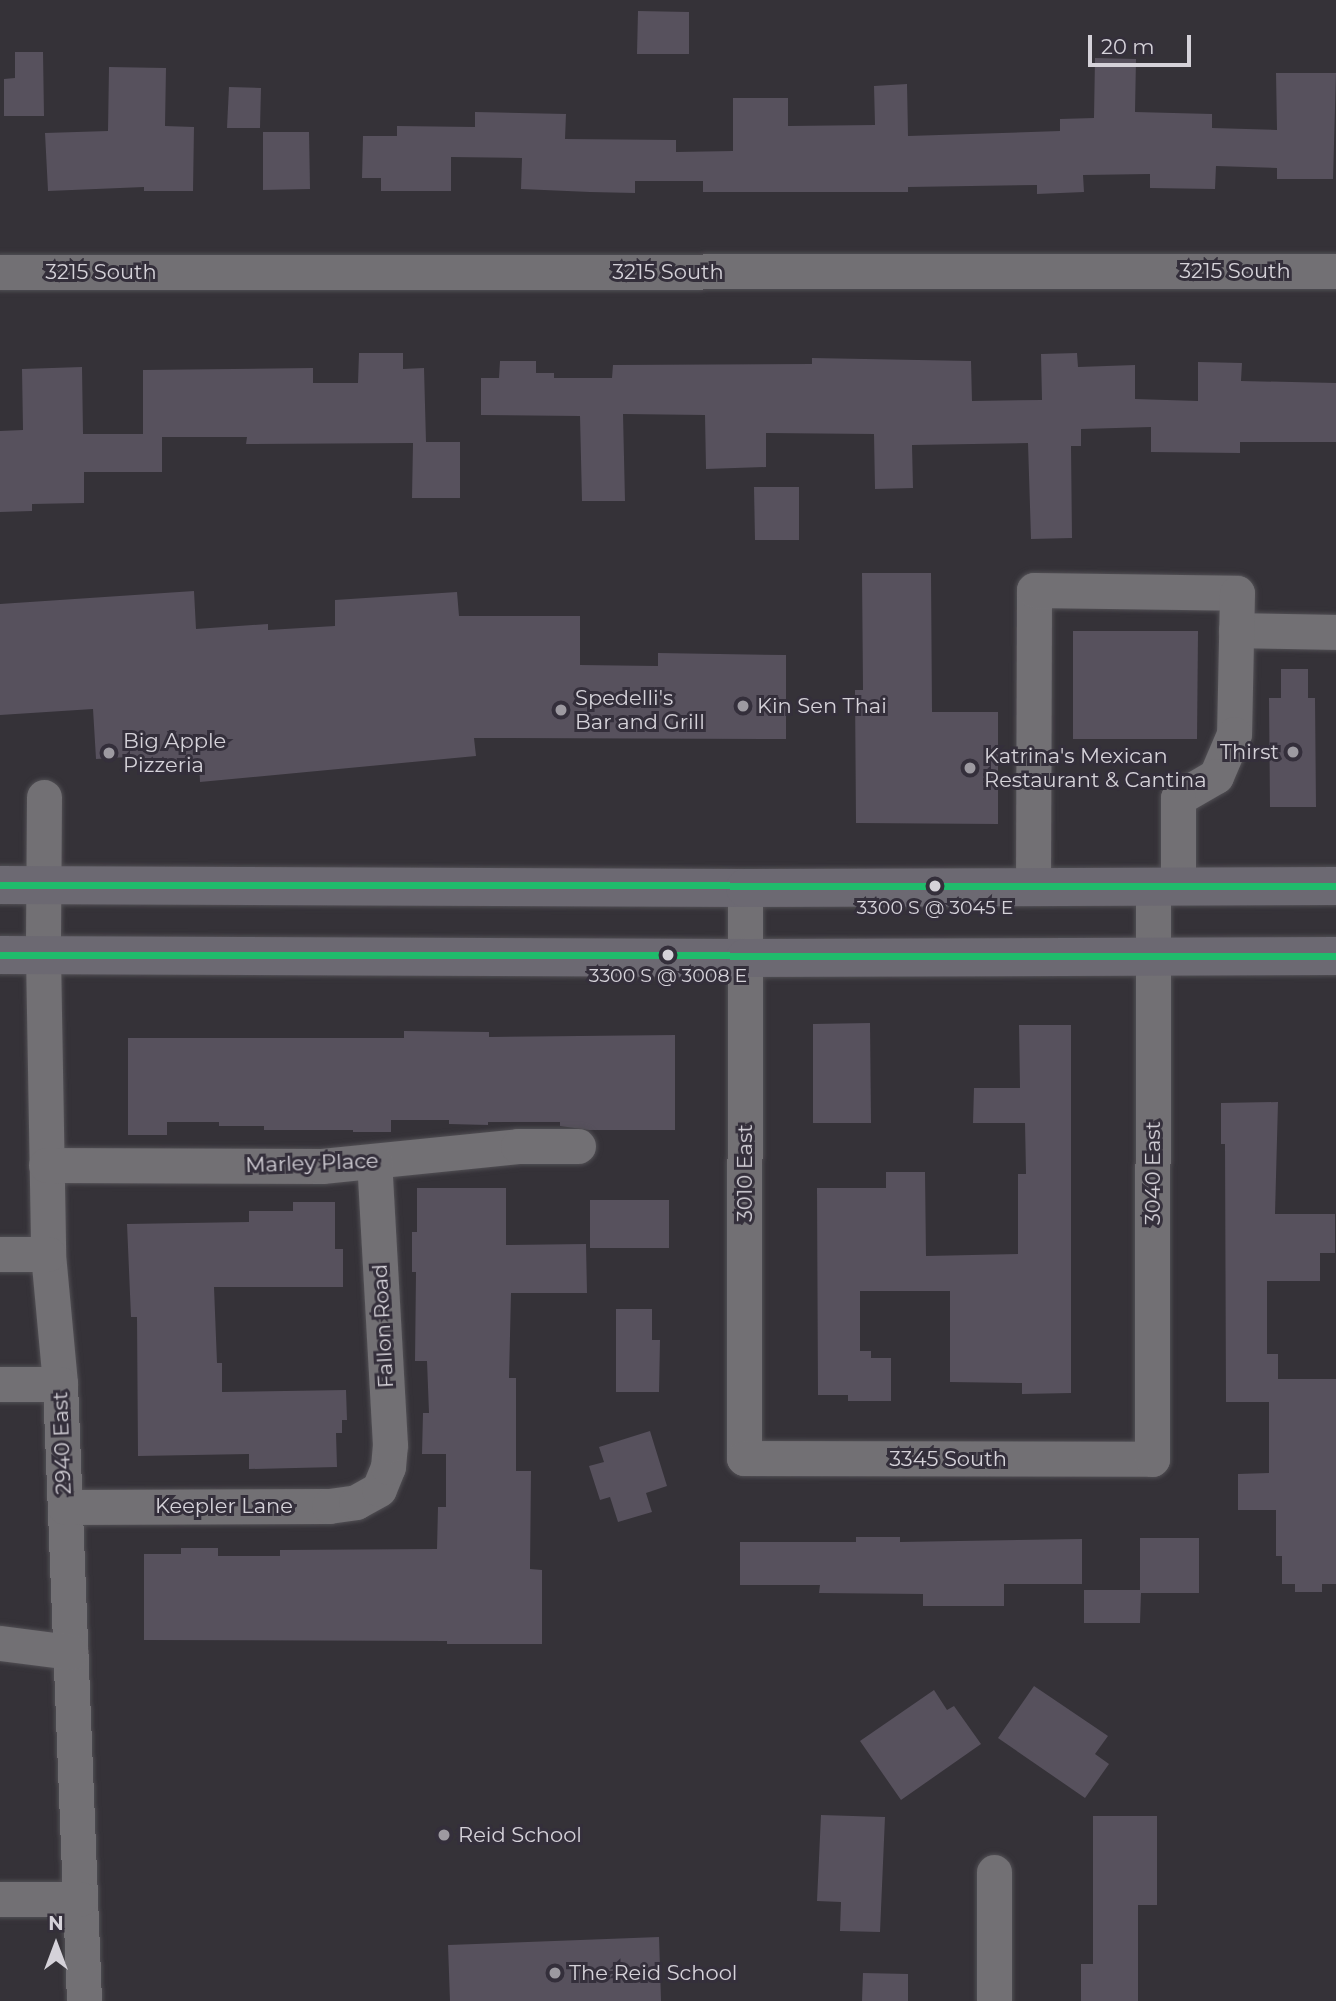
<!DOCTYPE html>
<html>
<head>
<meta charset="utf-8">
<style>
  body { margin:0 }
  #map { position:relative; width:1336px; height:2001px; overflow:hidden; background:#353238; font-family:Montserrat,sans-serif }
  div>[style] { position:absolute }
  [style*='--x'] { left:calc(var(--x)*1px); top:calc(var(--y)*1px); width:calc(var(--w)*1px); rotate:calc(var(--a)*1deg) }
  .building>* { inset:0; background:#57515d }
  .roads { filter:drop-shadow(0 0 2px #514f54) drop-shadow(0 0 2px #514f54) }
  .minor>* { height:35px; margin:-17.5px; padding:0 17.5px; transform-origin:17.5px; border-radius:17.5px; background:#727074 }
  .major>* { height:38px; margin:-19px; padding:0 19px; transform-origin:19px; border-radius:19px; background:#6c6972 }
  .bus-1>* { height:7px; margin:-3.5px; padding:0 3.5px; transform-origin:3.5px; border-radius:3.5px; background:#20bc6c }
  .dots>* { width:19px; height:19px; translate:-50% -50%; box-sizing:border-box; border:4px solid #342f3b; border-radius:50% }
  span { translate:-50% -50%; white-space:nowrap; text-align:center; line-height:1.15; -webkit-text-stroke:6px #342f3b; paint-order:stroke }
  .bus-label { font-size:19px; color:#d5d2d9 }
  .street-label { font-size:21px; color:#d5d2d9 }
  .poi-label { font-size:21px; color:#d5d2d9 }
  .left { translate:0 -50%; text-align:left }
  .right { translate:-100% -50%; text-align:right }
  .north { position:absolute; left:21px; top:1910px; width:70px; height:70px; -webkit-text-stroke:5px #342f3b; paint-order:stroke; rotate:0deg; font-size:19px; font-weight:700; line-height:28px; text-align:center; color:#d5d2d9 }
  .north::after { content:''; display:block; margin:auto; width:24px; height:32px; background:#d5d2d9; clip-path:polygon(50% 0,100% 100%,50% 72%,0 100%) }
  .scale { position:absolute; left:1088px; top:35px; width:103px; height:32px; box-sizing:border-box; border:4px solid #d5d2d9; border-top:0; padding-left:9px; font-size:21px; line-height:24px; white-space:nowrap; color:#d5d2d9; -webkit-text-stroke:5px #342f3b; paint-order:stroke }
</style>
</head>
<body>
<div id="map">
  <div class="building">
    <div style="clip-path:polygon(638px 11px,689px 12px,689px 54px,637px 54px)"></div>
    <div style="clip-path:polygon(15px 52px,43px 52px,44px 116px,4px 116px,4px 79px,15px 78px)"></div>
    <div style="clip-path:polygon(1095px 58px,1136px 59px,1135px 112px,1212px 114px,1212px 128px,1277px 130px,1276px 73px,1336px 73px,1333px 179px,1277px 179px,1277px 168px,1216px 166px,1215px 189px,1150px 188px,1150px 174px,1083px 175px,1084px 192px,1037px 194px,1037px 185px,908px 187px,908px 192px,703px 192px,703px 181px,635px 181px,635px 193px,590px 192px,521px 189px,522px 158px,451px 157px,451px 191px,381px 191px,381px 178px,362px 178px,363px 136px,397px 136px,397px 126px,475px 127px,475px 112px,566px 114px,565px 139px,676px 140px,676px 152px,733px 151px,733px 98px,788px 98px,788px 126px,875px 125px,874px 86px,907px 84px,908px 136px,1060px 131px,1060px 119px,1094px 118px)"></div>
    <div style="clip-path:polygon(109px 67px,166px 68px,165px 126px,194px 127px,193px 191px,144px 191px,144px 187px,48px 191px,45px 133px,108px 131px)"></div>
    <div style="clip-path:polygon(229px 87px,261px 88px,260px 128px,227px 128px)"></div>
    <div style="clip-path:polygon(263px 132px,309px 132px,310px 189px,263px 190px)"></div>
    <div style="clip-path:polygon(359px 353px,403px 353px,403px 369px,424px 368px,426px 442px,460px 442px,460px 498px,412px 498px,413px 443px,246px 444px,247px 437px,162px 437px,162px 472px,84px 472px,84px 503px,32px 504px,32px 511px,0 512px,0 431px,23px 430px,22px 369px,82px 367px,83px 434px,143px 434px,143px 370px,313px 368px,313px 383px,358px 383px)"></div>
    <div style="clip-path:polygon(1077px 353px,1078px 367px,1135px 365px,1135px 399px,1198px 401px,1198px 362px,1242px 363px,1241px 381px,1336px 383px,1336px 442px,1240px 442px,1240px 453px,1151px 452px,1151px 427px,1081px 429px,1081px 446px,1071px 446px,1072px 538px,1031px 539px,1028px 443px,912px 445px,913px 488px,875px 489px,874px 434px,766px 433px,766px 467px,706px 469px,705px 415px,623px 414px,625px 501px,582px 501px,580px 416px,481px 415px,481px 378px,499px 378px,500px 361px,536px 361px,536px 373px,554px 373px,554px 378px,612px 378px,613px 365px,812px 364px,812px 358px,971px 361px,972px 401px,1042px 400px,1041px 354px)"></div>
    <div style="clip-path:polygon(754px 487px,799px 487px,799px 540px,755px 540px)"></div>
    <div style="clip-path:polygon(862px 573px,931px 573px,932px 712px,998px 712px,998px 824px,856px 823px,855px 690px,863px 690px)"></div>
    <div style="clip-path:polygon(194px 591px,196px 629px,268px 624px,268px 630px,335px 626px,335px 600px,457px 592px,459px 616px,580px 616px,580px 665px,658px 666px,658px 653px,786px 655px,786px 739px,474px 738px,476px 756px,200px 782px,199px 760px,147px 764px,143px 756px,96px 759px,93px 709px,0 715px,0 604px)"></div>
    <div style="clip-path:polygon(1073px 631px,1198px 631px,1197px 739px,1073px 739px)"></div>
    <div style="clip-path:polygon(1281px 669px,1308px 669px,1308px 698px,1315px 698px,1316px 807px,1270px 807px,1269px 698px,1281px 698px)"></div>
    <div style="clip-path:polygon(870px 1023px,871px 1123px,813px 1123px,813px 1024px)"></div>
    <div style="clip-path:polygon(1019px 1025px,1071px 1025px,1071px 1393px,1022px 1394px,1022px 1383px,950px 1382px,950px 1291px,860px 1291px,860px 1351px,871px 1351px,871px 1358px,891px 1358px,891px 1401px,848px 1401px,848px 1395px,818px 1395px,817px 1188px,886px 1188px,886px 1172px,925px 1172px,926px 1256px,1018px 1254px,1018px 1174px,1026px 1174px,1025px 1123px,973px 1123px,974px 1088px,1020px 1088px)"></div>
    <div style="clip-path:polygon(404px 1031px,489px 1032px,489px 1037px,675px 1035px,675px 1130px,589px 1130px,560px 1126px,560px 1122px,488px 1122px,488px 1125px,449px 1124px,449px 1120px,391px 1120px,391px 1132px,353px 1132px,353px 1130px,264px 1130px,264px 1126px,219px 1126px,219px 1122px,167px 1122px,167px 1135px,128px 1135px,128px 1038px,404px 1038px)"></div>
    <div style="clip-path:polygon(1278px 1102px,1275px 1214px,1335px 1214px,1335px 1253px,1320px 1253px,1320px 1281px,1267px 1281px,1267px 1354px,1278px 1354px,1278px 1379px,1336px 1379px,1336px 1584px,1322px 1584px,1322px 1592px,1295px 1592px,1295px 1584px,1282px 1584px,1282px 1556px,1276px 1556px,1276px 1510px,1238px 1510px,1238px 1474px,1269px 1473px,1269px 1402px,1226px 1402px,1225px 1144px,1221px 1144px,1221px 1103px)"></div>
    <div style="clip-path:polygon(417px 1188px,506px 1188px,506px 1245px,586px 1244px,587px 1293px,511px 1293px,509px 1378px,516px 1378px,516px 1471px,531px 1471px,530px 1569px,542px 1570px,542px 1644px,447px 1644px,447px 1641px,144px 1640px,144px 1554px,181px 1554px,181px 1548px,218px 1548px,218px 1556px,280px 1556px,280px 1550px,437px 1549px,438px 1507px,446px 1507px,446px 1454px,422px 1454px,423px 1413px,429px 1413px,427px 1361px,415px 1361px,416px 1272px,412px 1272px,412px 1232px,417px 1232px)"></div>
    <div style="clip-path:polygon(590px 1200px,669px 1200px,669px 1248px,590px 1248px)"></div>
    <div style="clip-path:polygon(293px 1202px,335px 1202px,335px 1249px,343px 1249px,343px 1287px,214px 1287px,217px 1363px,222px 1363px,222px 1392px,346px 1390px,347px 1420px,342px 1420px,342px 1433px,336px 1433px,337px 1467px,249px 1469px,249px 1454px,138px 1456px,137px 1317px,131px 1317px,127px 1224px,249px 1222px,249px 1211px,293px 1211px)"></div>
    <div style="clip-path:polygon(616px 1309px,652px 1309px,652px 1340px,660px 1340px,659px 1392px,616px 1392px)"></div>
    <div style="clip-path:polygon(650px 1431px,667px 1486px,646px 1493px,652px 1512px,618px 1522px,610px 1497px,600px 1500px,589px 1466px,604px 1462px,599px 1447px)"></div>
    <div style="clip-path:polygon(856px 1537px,900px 1537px,900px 1542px,1082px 1539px,1082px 1584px,1004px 1584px,1004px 1606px,923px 1606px,923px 1594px,819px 1593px,820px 1585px,740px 1585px,740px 1542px,856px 1542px)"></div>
    <div style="clip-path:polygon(1140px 1538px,1199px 1538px,1199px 1593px,1141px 1593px,1140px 1623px,1084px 1623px,1084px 1590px,1140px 1590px)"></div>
    <div style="clip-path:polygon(1034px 1686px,1108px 1736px,1095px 1754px,1109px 1764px,1085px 1798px,998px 1738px)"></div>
    <div style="clip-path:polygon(934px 1690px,947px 1710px,954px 1706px,981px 1744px,901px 1800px,860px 1741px)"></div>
    <div style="clip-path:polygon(821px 1815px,885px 1817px,880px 1932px,840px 1931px,841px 1902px,817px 1901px)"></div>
    <div style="clip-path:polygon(1093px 1816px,1157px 1816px,1157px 1905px,1138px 1905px,1138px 2001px,1081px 2001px,1081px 1964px,1093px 1964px)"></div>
    <div style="clip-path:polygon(659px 1937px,661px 2001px,450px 2001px,448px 1945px)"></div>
    <div style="clip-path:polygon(863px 1973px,908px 1974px,908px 2001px,862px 2001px)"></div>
  </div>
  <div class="roads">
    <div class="minor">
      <div style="--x:0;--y:272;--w:1336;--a:-0.04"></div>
      <div style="--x:1236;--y:630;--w:100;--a:1.1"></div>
      <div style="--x:44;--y:797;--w:158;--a:90.4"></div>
      <div style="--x:43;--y:955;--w:299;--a:89"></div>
      <div style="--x:48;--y:1254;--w:131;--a:84.7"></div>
      <div style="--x:60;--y:1384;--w:617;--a:87.77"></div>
      <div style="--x:1033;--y:887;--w:297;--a:-89.8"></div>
      <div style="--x:1034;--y:590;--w:203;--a:0.8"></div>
      <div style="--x:1237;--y:593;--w:141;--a:91.2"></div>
      <div style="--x:1234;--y:734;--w:46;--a:113.2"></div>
      <div style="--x:1216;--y:776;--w:44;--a:149.9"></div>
      <div style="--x:1178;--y:798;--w:89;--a:90"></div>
      <div style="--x:745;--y:888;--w:570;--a:90.1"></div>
      <div style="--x:744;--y:1458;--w:408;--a:0.1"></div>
      <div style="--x:1152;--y:1459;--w:572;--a:-89.9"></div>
      <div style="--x:46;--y:1165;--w:276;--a:0.2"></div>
      <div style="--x:322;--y:1166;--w:197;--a:-5.8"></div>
      <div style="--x:518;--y:1146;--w:60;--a:0"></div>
      <div style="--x:0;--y:1254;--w:48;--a:0"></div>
      <div style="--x:0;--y:1384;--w:60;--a:0"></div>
      <div style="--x:65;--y:1507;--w:264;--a:-0.2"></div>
      <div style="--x:329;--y:1506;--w:27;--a:-8"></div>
      <div style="--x:356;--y:1502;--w:26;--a:-29"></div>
      <div style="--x:379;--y:1489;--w:24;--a:-68"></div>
      <div style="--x:388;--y:1467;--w:22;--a:-85"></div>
      <div style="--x:390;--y:1445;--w:283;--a:-93.2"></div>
      <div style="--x:0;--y:1643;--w:71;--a:7.3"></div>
      <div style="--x:994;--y:1872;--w:129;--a:90"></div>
      <div style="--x:0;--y:1899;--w:80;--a:0"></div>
    </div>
    <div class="major">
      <div style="--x:0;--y:885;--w:745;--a:0.23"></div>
      <div style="--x:745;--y:888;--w:591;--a:-0.19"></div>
      <div style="--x:0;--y:955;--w:745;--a:0.23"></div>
      <div style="--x:745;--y:958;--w:591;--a:-0.19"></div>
    </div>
  </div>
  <div class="bus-1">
    <div style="--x:0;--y:885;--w:1336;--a:0.04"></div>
    <div style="--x:0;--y:955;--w:1336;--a:0.04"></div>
  </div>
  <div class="dots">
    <div style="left:743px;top:706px;background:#9d9aa1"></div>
    <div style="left:561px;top:710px;background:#9d9aa1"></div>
    <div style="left:1293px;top:752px;background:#9d9aa1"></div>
    <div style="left:109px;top:753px;background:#9d9aa1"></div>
    <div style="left:970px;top:768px;background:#9d9aa1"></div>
    <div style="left:935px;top:886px;background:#d5d2d9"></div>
    <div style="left:668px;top:955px;background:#d5d2d9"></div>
    <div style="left:444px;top:1835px;background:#9d9aa1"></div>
    <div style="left:555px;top:1973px;background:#9d9aa1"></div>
  </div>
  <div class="bus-label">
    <span style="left:935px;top:908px">3300 S @ 3045 E</span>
    <span style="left:668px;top:976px">3300 S @ 3008 E</span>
  </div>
  <div class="street-label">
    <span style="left:1235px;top:271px">3215 South</span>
    <span style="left:101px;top:272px">3215 South</span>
    <span style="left:668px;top:272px">3215 South</span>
    <span style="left:312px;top:1163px;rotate:-2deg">Marley Place</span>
    <span style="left:745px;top:1173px;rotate:-90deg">3010 East</span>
    <span style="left:1153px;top:1173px;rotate:-90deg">3040 East</span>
    <span style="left:383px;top:1326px;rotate:-93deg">Fallon Road</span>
    <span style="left:62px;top:1443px;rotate:-92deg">2940 East</span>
    <span style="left:948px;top:1459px">3345 South</span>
    <span style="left:224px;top:1506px">Keepler Lane</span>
  </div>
  <div class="poi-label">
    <span class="left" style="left:575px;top:710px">Spedelli's<br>Bar and Grill</span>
    <span class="left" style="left:757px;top:706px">Kin Sen Thai</span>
    <span class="left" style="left:123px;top:753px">Big Apple<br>Pizzeria</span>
    <span class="right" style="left:1279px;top:752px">Thirst</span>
    <span class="left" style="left:984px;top:768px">Katrina's Mexican<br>Restaurant &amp; Cantina</span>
    <span class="left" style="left:458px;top:1835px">Reid School</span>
    <span class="left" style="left:569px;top:1973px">The Reid School</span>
  </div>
  <div class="north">N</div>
  <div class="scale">20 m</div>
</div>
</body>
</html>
